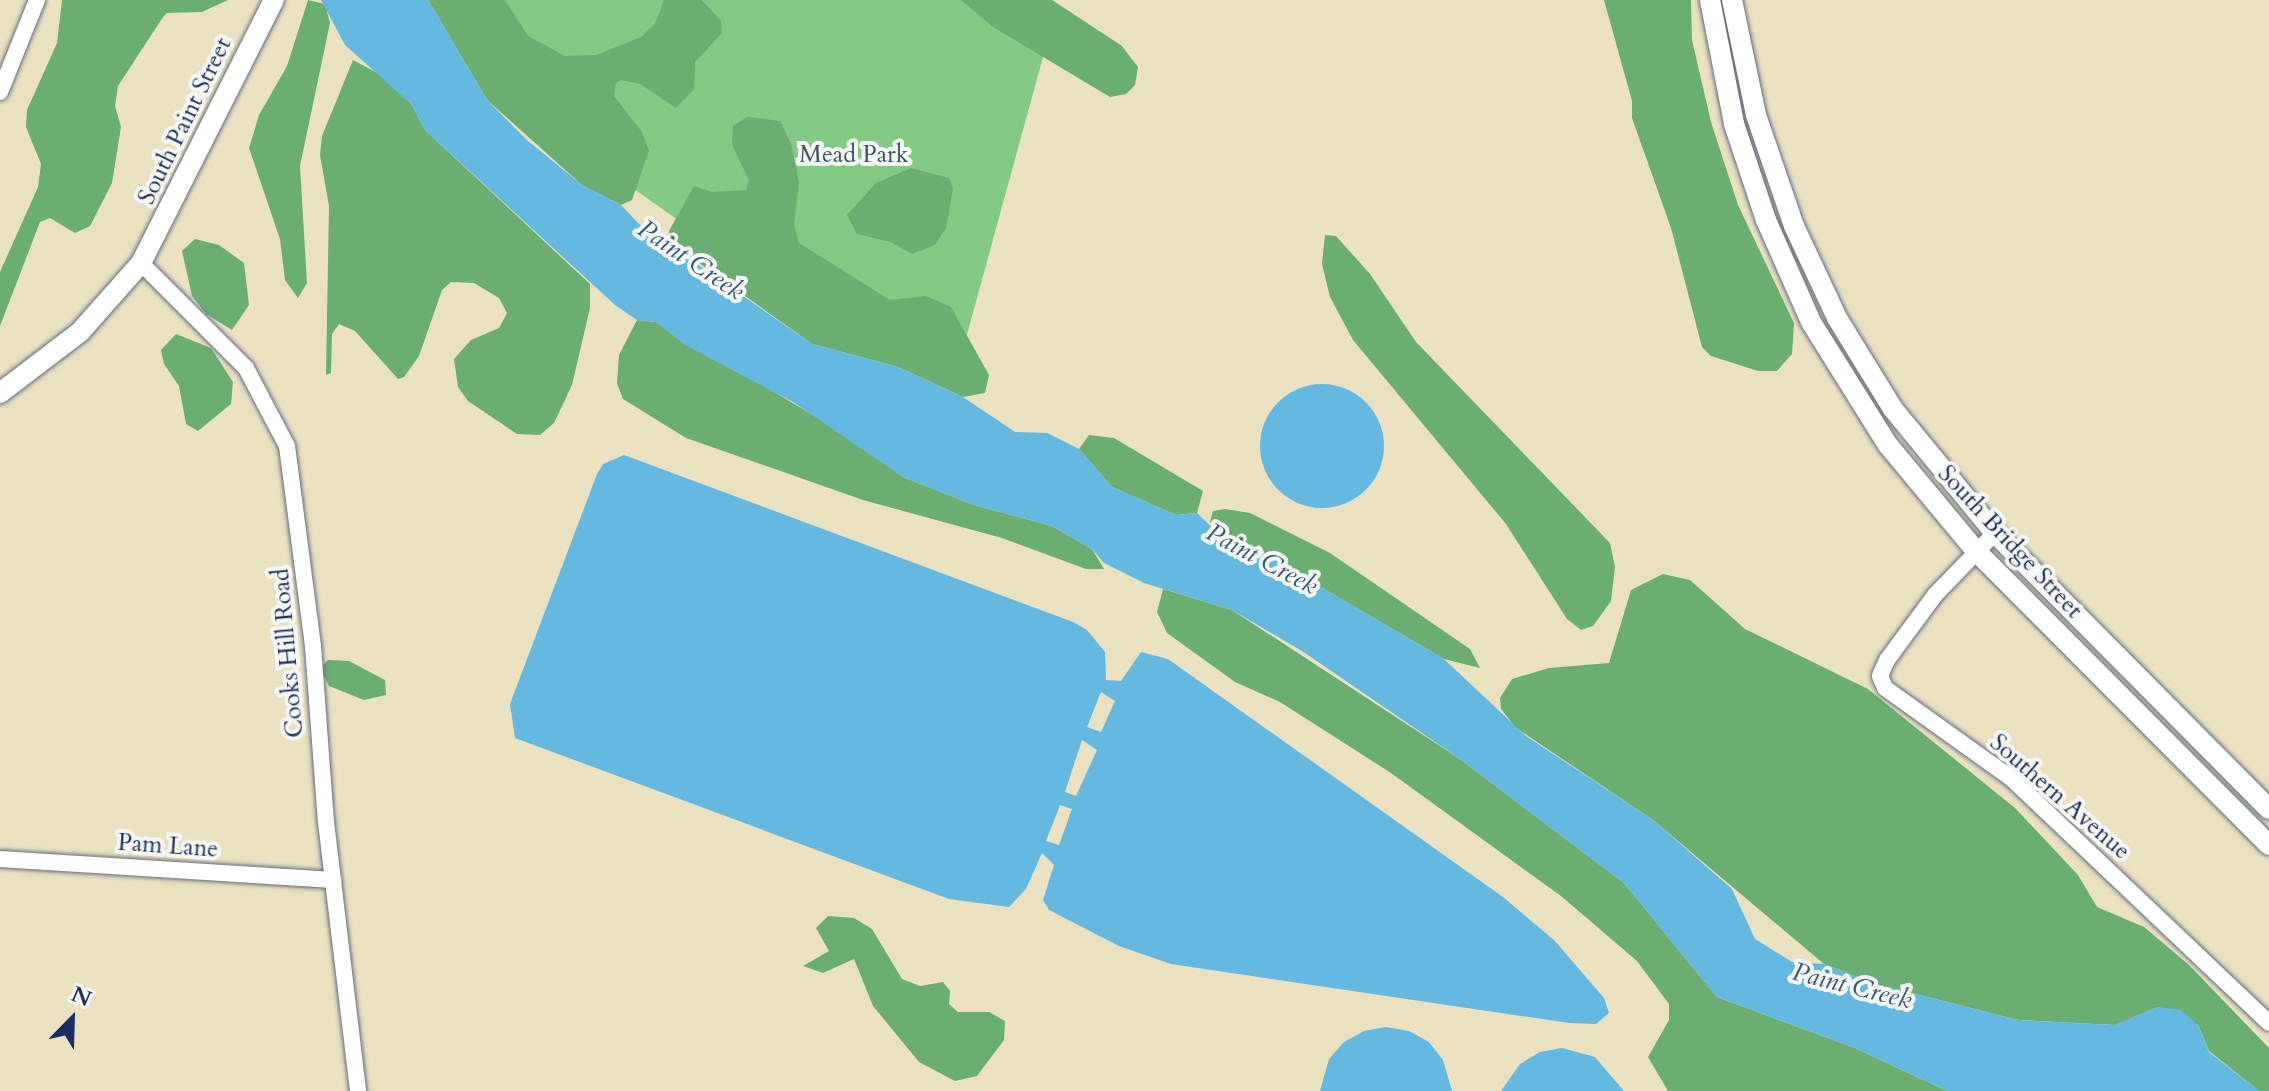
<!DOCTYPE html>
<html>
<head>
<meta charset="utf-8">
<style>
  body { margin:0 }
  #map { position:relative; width:2269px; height:1091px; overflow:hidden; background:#eae1c0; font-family:Cardo,serif }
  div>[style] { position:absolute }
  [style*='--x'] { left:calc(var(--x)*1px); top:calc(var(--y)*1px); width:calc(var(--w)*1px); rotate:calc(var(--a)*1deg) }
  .green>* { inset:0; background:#83ca85 }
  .forest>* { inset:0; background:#6aae72 }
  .water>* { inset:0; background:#65b9e1 }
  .round { border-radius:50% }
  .roads { filter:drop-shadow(0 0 2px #636d80) drop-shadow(0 0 2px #636d80) }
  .minor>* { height:16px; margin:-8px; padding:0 8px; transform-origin:8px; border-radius:8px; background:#fff }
  .major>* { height:20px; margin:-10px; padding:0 10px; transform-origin:10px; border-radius:10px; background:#fff }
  span { translate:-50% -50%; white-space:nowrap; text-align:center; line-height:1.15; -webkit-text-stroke:8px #f6f6f2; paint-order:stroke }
  .street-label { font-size:24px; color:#1b2f5e }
  .park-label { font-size:24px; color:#355668 }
  .water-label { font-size:26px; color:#315885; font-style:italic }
  .north { position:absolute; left:32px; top:979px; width:80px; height:80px; -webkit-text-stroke:6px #f6f6f2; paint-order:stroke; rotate:23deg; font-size:22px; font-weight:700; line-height:32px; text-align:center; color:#1b2f5e }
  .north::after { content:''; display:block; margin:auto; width:28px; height:36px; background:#1b2f5e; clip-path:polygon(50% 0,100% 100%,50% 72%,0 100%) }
</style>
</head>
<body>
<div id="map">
  <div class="green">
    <div style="clip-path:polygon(440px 0,994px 0,1046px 46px,957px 371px,785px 295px,497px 93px)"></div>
  </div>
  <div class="forest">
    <div style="clip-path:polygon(62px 0,228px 0,202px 12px,167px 13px,163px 17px,118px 86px,115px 106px,121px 127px,112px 183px,90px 226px,75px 233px,50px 218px,40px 222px,0 326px,0 272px,38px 187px,41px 164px,26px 127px,27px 110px,57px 43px)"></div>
    <div style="clip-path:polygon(308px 0,325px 4px,330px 23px,300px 166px,307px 283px,298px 298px,285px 280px,280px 239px,249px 148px,259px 115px,287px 66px)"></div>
    <div style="clip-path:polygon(428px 0,505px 0,528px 36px,565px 56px,596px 55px,641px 37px,655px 24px,664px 0,702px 0,721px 21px,722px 33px,695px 62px,694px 89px,676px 108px,640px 84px,621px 80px,616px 83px,614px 96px,642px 132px,649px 151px,632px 200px,621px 205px,582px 185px,487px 100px)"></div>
    <div style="clip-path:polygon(961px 0,1052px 0,1122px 46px,1138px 67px,1135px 85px,1126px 94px,1110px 97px,993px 27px)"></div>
    <div style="clip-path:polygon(1604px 0,1691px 0,1692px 40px,1711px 122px,1738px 205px,1794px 323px,1792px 354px,1777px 371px,1758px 371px,1711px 356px,1702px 347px,1671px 228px,1632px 118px,1632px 101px)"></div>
    <div style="clip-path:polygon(353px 60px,383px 76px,411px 104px,426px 131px,590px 284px,590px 308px,572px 385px,554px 423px,540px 435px,517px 434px,468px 401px,458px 387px,454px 359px,471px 340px,499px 328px,507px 313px,499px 298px,474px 283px,451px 282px,442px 290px,419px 356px,404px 377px,398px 379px,355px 331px,339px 324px,332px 334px,331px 373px,326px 375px,329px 206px,320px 155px,322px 136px)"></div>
    <div style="clip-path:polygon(747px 117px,780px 121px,791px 144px,799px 182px,794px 225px,799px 243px,890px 300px,926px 296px,951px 307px,989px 375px,985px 393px,963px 397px,898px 367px,812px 344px,671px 243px,669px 231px,694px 186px,712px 192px,746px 190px,749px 180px,732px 145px,733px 126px)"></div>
    <div style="clip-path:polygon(911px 168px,949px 178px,953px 189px,946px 228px,935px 245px,912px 254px,891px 242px,857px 234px,847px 215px,876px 183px)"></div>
    <div style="clip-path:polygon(1325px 235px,1336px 236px,1370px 274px,1416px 342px,1610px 543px,1615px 567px,1611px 601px,1593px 626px,1581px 630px,1567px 619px,1506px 524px,1353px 340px,1330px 297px,1322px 264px)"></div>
    <div style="clip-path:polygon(195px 239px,219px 245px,244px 263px,249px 305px,232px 330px,206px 314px,192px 296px,182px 251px)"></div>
    <div style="clip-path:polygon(637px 320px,656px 322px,845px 434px,903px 477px,974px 505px,1052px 526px,1092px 549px,1104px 569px,1086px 569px,1002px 538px,863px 500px,686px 438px,623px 399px,617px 383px,619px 355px)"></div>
    <div style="clip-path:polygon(176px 334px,211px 348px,233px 382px,231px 404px,198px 431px,186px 424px,179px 386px,164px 364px,161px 350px)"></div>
    <div style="clip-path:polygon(1089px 435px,1114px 438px,1203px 491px,1197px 513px,1176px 515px,1112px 487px,1079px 449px)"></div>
    <div style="clip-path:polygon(1225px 509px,1250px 513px,1330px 553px,1470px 649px,1480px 668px,1444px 659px,1259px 551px,1221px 536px,1210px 522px,1213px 511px)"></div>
    <div style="clip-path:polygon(1663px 574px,1690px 580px,1745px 629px,1868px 689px,2015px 808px,2078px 875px,2097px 907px,2144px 927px,2189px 965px,2269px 1048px,2269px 1091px,2259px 1091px,2209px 1051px,2198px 1025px,2158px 1007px,2115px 1025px,2018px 1020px,1876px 984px,1824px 964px,1653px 820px,1516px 728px,1501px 709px,1500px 698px,1512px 679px,1549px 668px,1609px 663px,1631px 590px)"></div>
    <div style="clip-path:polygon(1163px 589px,1232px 610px,1460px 759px,1624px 883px,1717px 997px,1855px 1048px,1947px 1091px,1668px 1091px,1648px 1057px,1669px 1020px,1669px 1004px,1637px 961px,1561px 896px,1391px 773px,1280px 702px,1235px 682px,1167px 633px,1157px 612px)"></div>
    <div style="clip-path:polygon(328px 660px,349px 661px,385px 680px,386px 695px,364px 700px,329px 686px,320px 668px)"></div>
    <div style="clip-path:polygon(828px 916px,854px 918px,872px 929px,902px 979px,920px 986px,943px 982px,950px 991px,949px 1004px,958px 1012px,989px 1012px,1005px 1021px,1004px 1040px,977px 1076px,955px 1081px,919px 1062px,873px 1006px,854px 959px,823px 973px,803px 966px,829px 951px,816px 928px)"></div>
  </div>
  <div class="water">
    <div style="clip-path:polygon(321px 0,428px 0,487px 100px,527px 140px,582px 185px,621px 205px,638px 223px,812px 344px,898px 367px,963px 397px,1015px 432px,1047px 433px,1079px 449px,1112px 487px,1176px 515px,1197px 513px,1221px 536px,1259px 551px,1444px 659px,1526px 736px,1653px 820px,1732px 889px,1755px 939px,1792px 962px,1824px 964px,1876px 984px,2018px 1020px,2114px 1025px,2158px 1007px,2181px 1010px,2198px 1025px,2209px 1052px,2259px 1091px,1947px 1091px,1855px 1048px,1717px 997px,1624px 883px,1460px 759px,1302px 651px,1232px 610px,1144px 583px,1104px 563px,1092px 549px,1052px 526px,974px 505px,903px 477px,793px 402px,685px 345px,656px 322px,637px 320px,615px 305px,426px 131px,411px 104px,345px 45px)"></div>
    <div class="round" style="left:1260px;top:384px;width:124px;height:124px"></div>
    <div style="clip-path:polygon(evenodd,624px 455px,1073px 622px,1087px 630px,1105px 652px,1106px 680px,1121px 681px,1141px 652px,1168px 659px,1503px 897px,1555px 941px,1604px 998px,1609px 1013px,1596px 1024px,1569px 1023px,1171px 964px,1119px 946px,1049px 910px,1043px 900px,1054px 865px,1042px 853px,1026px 889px,1009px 907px,949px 899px,515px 738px,510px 704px,597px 474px,603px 464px,624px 455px,1101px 692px,1115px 701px,1101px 732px,1087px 727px,1101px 692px,624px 455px,1082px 740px,1097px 750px,1076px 796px,1065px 792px,1082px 740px,624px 455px,1060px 805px,1072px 809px,1059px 845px,1046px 841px,1060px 805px)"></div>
    <div style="clip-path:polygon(1386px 1027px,1409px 1031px,1429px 1042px,1443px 1060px,1452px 1091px,1320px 1091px,1329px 1059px,1344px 1042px,1364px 1031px)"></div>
    <div style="clip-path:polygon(1562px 1048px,1595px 1057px,1624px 1091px,1501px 1091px,1520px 1064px,1540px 1052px)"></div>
  </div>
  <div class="roads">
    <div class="minor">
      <div style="--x:0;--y:92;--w:99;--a:-68.1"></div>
      <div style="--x:141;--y:263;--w:148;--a:45"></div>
      <div style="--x:246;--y:368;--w:88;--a:62.3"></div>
      <div style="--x:287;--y:446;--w:202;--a:82.6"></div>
      <div style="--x:313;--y:646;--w:176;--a:85.8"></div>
      <div style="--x:326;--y:822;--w:271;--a:83.2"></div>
      <div style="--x:1995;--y:533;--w:86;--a:134.1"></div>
      <div style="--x:1935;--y:595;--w:81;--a:126.4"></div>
      <div style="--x:1887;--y:660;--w:17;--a:114"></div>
      <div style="--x:1880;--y:676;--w:13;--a:67"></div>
      <div style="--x:1885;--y:688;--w:156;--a:35.6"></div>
      <div style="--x:2012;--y:779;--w:354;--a:43.5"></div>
      <div style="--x:0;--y:859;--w:334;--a:3.6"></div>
    </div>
    <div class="major">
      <div style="--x:1710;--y:0;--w:126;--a:79"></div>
      <div style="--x:1734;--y:124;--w:101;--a:71.6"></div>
      <div style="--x:1766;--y:220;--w:111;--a:66.2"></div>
      <div style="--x:1811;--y:322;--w:145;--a:58"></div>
      <div style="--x:1888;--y:445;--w:138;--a:50.3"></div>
      <div style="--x:1976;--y:551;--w:415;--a:45.1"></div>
      <div style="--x:1732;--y:0;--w:117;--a:78.2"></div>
      <div style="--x:1756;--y:115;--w:117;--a:71.1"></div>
      <div style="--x:1794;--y:226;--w:102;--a:64.9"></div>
      <div style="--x:1837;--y:318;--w:107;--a:58.4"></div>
      <div style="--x:1893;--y:409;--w:161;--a:50.6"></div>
      <div style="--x:1995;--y:533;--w:389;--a:45.2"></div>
      <div style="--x:0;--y:393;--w:101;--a:-37.3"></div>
      <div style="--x:80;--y:332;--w:92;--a:-48.5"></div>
      <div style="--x:141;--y:263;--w:295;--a:-63.2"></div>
    </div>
  </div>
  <div class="street-label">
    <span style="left:185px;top:121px;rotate:-64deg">South Paint Street</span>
    <span style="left:2010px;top:542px;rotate:47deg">South Bridge Street</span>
    <span style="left:288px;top:653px;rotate:-95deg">Cooks Hill Road</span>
    <span style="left:2060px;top:797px;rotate:41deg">Southern Avenue</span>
    <span style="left:168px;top:846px;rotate:4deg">Pam Lane</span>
  </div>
  <div class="park-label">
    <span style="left:854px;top:155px">Mead Park</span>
  </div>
  <div class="water-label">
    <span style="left:691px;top:260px;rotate:34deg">Paint Creek</span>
    <span style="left:1262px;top:559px;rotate:28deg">Paint Creek</span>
    <span style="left:1852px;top:986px;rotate:14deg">Paint Creek</span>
  </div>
  <div class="north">N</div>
</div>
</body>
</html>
